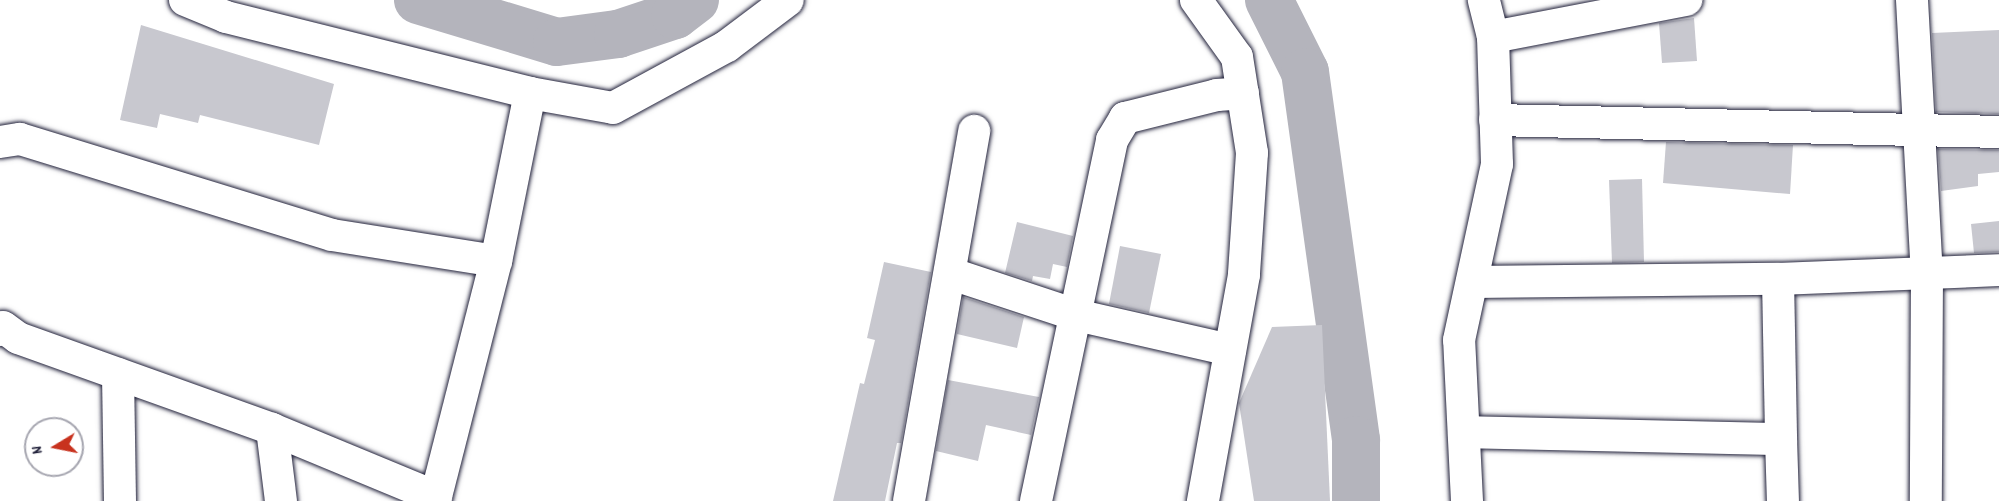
<!DOCTYPE html>
<html>
<head>
<meta charset="utf-8">
<style>
  body { margin:0 }
  #map { position:relative; width:1999px; height:501px; overflow:hidden; background:#fff; font-family:Dekko,sans-serif }
  div>[style] { position:absolute }
  [style*='--x'] { left:calc(var(--x)*1px); top:calc(var(--y)*1px); width:calc(var(--w)*1px); rotate:calc(var(--a)*1deg) }
  .river>* { height:48px; margin:-24px; padding:0 24px; transform-origin:24px; border-radius:24px; background:#b4b4bc }
  .building>* { inset:0; background:#c8c8cf }
  .roads { filter:drop-shadow(0 0 2px #22223b) drop-shadow(0 0 2px #22223b) }
  .street>* { height:32px; margin:-16px; padding:0 16px; transform-origin:16px; border-radius:16px; background:#fff }
  span { translate:-50% -50%; white-space:nowrap; text-align:center; line-height:1.15; -webkit-text-stroke:4.5px #fff; paint-order:stroke }
  .north { position:absolute; left:24px; top:417px; width:60px; height:60px; box-sizing:border-box; background:#fff; border:2px solid #a7a7b1; border-radius:50%; rotate:260deg; font-size:16px; font-weight:700; line-height:24px; text-align:center; color:#22223b }
  .north::after { content:''; display:block; margin:auto; width:21px; height:27px; background:#c8321e; clip-path:polygon(50% 0,100% 100%,50% 72%,0 100%) }
</style>
</head>
<body>
<div id="map">
  <div class="river">
    <div style="--x:418;--y:0;--w:145;--a:16.8"></div>
    <div style="--x:557;--y:42;--w:62;--a:-7.5"></div>
    <div style="--x:618;--y:34;--w:60;--a:-18.4"></div>
    <div style="--x:675;--y:15;--w:25;--a:-37"></div>
    <div style="--x:1269;--y:0;--w:80;--a:63.4"></div>
    <div style="--x:1305;--y:72;--w:372;--a:82.1"></div>
    <div style="--x:1356;--y:440;--w:61;--a:90"></div>
  </div>
  <div class="building">
    <div style="clip-path:polygon(1694px 18px,1697px 61px,1662px 63px,1659px 23px)"></div>
    <div style="clip-path:polygon(141px 25px,334px 84px,319px 145px,200px 115px,198px 123px,160px 114px,157px 128px,120px 120px)"></div>
    <div style="clip-path:polygon(1999px 30px,1999px 114px,1936px 112px,1932px 33px)"></div>
    <div style="clip-path:polygon(1666px 142px,1793px 145px,1790px 194px,1663px 183px)"></div>
    <div style="clip-path:polygon(1938px 149px,1999px 150px,1999px 172px,1978px 174px,1978px 186px,1941px 191px)"></div>
    <div style="clip-path:polygon(1642px 179px,1644px 262px,1612px 263px,1609px 180px)"></div>
    <div style="clip-path:polygon(1999px 221px,1999px 252px,1974px 253px,1971px 224px)"></div>
    <div style="clip-path:polygon(1017px 222px,1073px 236px,1067px 267px,1053px 264px,1050px 279px,1033px 276px,1032px 281px,1005px 273px)"></div>
    <div style="clip-path:polygon(1120px 246px,1161px 254px,1149px 313px,1109px 304px)"></div>
    <div style="clip-path:polygon(884px 262px,931px 272px,901px 443px,897px 443px,885px 501px,833px 501px,860px 383px,864px 384px,875px 340px,867px 338px)"></div>
    <div style="clip-path:polygon(963px 297px,1024px 317px,1017px 348px,957px 334px)"></div>
    <div style="clip-path:polygon(1322px 325px,1330px 501px,1254px 501px,1239px 403px,1272px 327px)"></div>
    <div style="clip-path:polygon(948px 380px,1039px 397px,1031px 435px,986px 425px,978px 461px,936px 451px)"></div>
  </div>
  <div class="roads">
    <div class="street">
      <div style="--x:185;--y:0;--w:44;--a:22.5"></div>
      <div style="--x:226;--y:17;--w:313;--a:14"></div>
      <div style="--x:530;--y:93;--w:171;--a:101.4"></div>
      <div style="--x:496;--y:261;--w:244;--a:104.3"></div>
      <div style="--x:436;--y:497;--w:178;--a:-157.5"></div>
      <div style="--x:1196;--y:0;--w:70;--a:54.3"></div>
      <div style="--x:1237;--y:57;--w:97;--a:81.1"></div>
      <div style="--x:1252;--y:153;--w:122;--a:93.8"></div>
      <div style="--x:1244;--y:275;--w:230;--a:100.3"></div>
      <div style="--x:1912;--y:0;--w:273;--a:86.9"></div>
      <div style="--x:1927;--y:273;--w:228;--a:90.3"></div>
      <div style="--x:1493;--y:37;--w:197;--a:-10.9"></div>
      <div style="--x:530;--y:93;--w:84;--a:10.2"></div>
      <div style="--x:613;--y:108;--w:130;--a:-28.5"></div>
      <div style="--x:727;--y:46;--w:76;--a:-37"></div>
      <div style="--x:1495;--y:120;--w:504;--a:1.36"></div>
      <div style="--x:0;--y:142;--w:20;--a:-9"></div>
      <div style="--x:20;--y:139;--w:326;--a:17.1"></div>
      <div style="--x:332;--y:235;--w:166;--a:9"></div>
      <div style="--x:952;--y:274;--w:131;--a:18.3"></div>
      <div style="--x:1076;--y:315;--w:158;--a:12.8"></div>
      <div style="--x:1778;--y:279;--w:160;--a:88.9"></div>
      <div style="--x:1472;--y:282;--w:306;--a:-0.6"></div>
      <div style="--x:1778;--y:279;--w:221;--a:-2.3"></div>
      <div style="--x:0;--y:330;--w:4;--a:-45"></div>
      <div style="--x:3;--y:327;--w:19;--a:36"></div>
      <div style="--x:18;--y:338;--w:270;--a:19.7"></div>
      <div style="--x:272;--y:429;--w:73;--a:82.9"></div>
      <div style="--x:118;--y:374;--w:127;--a:89.1"></div>
      <div style="--x:1464;--y:432;--w:317;--a:1.3"></div>
      <div style="--x:1781;--y:439;--w:62;--a:88.2"></div>
      <div style="--x:909;--y:501;--w:376;--a:-80"></div>
      <div style="--x:1036;--y:501;--w:369;--a:-78.1"></div>
      <div style="--x:1112;--y:140;--w:26;--a:-59"></div>
      <div style="--x:1125;--y:118;--w:95;--a:-14"></div>
      <div style="--x:1217;--y:95;--w:26;--a:-4"></div>
      <div style="--x:1467;--y:501;--w:161;--a:-92.8"></div>
      <div style="--x:1459;--y:340;--w:180;--a:-77.8"></div>
      <div style="--x:1497;--y:164;--w:127;--a:-91.8"></div>
      <div style="--x:1493;--y:37;--w:38;--a:-104"></div>
    </div>
  </div>
  <div class="north">N</div>
</div>
</body>
</html>
